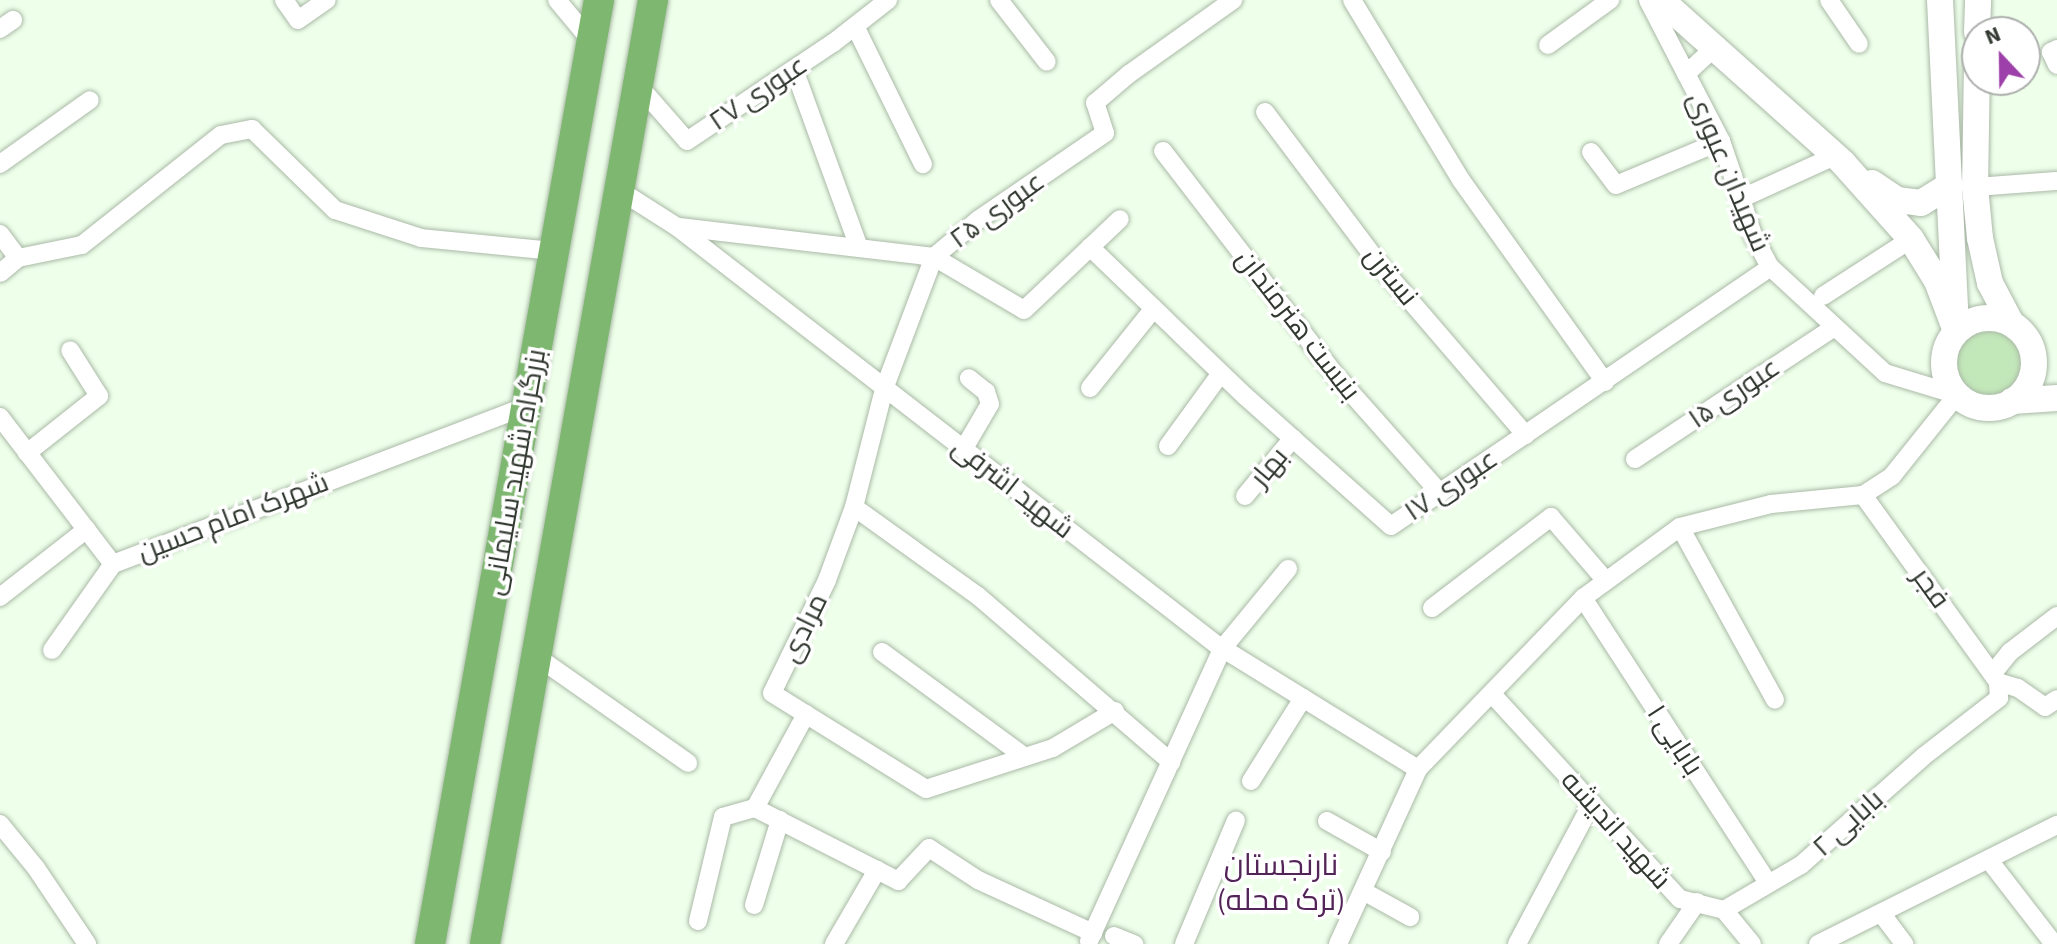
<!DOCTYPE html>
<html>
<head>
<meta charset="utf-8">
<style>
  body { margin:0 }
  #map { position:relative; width:2057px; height:944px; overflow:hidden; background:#eeffea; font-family:"Source Sans 3",Cairo,sans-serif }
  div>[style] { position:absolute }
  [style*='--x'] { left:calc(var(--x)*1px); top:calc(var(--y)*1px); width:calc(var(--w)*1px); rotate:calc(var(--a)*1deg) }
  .green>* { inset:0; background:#c2e7b9 }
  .round { border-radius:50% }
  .roads { filter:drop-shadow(0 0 2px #aabaa7) drop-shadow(0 0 2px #aabaa7) }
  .minor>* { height:18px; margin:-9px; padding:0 9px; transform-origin:9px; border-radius:9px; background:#fff }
  .secondary>* { height:26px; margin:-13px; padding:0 13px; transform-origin:13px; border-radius:13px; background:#fff }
  .secondary>.ring { margin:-13px; padding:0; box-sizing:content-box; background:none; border:26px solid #fff; border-radius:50% }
  .trunk>* { height:30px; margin:-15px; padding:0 15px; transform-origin:15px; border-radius:15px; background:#7eb770 }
  span { translate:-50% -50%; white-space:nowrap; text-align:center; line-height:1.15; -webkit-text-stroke:7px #fff; paint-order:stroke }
  .street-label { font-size:28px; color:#323931 }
  .neighbourhood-label { font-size:30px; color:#522457 }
  .north { position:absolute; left:1961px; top:16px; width:80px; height:80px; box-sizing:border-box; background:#fff; border:2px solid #adb0ad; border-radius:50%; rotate:338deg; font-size:22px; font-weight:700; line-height:32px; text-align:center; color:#323931 }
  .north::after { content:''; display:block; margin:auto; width:28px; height:36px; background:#9e40a9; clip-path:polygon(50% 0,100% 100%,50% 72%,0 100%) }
</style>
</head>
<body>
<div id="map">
  <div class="green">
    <div class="round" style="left:1954px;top:328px;width:70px;height:70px"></div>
  </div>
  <div class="roads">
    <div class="minor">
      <div style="--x:284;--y:0;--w:24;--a:55"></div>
      <div style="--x:298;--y:20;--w:35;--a:-35"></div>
      <div style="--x:557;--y:0;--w:55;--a:50.2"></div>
      <div style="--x:999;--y:0;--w:78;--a:52.3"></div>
      <div style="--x:1352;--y:0;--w:210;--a:58.8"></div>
      <div style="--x:1461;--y:180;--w:248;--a:54.5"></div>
      <div style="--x:1829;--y:0;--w:53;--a:55.7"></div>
      <div style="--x:855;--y:26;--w:154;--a:63.8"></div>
      <div style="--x:0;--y:29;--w:16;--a:-35"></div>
      <div style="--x:1548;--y:45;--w:77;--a:-36"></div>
      <div style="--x:2057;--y:49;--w:7;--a:153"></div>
      <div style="--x:2051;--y:52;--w:14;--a:65"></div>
      <div style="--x:794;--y:69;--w:190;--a:70"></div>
      <div style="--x:1686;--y:74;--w:40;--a:-43"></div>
      <div style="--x:638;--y:85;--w:74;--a:48.8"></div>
      <div style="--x:687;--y:141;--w:176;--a:-33.9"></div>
      <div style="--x:833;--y:43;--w:70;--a:-38"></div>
      <div style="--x:1265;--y:112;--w:196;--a:53.1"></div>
      <div style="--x:1383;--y:269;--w:219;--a:49.3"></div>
      <div style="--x:1163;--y:151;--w:287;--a:52.4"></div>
      <div style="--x:1338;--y:378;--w:154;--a:48.4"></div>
      <div style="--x:1591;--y:152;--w:41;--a:52.9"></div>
      <div style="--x:1616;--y:185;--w:114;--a:-22.7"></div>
      <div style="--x:0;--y:164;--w:110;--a:-35.4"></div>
      <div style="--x:1975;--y:187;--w:82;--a:-4.2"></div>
      <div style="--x:619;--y:190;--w:69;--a:32.5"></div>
      <div style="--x:677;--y:227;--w:683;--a:37.74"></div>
      <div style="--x:1217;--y:645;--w:236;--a:31.7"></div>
      <div style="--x:1740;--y:199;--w:104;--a:-24.4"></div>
      <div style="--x:679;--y:227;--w:257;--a:6.7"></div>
      <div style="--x:934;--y:257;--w:57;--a:-40.1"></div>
      <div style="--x:978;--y:220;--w:154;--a:-34.4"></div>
      <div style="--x:1105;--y:133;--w:32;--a:-108"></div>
      <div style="--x:1095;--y:103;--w:45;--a:-40.5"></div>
      <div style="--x:1129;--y:74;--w:128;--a:-35.4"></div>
      <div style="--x:0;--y:234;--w:30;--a:53"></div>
      <div style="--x:18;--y:258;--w:23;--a:140"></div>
      <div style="--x:1090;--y:247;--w:215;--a:43.9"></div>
      <div style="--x:1245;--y:396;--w:195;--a:41.7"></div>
      <div style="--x:1391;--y:526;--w:459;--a:-34.3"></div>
      <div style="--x:18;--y:258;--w:65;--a:-11.5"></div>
      <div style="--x:82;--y:245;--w:177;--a:-38.4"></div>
      <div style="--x:221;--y:135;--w:32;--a:-11"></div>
      <div style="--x:252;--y:129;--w:116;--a:44.3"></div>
      <div style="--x:335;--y:210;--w:90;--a:18"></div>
      <div style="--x:421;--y:238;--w:134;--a:5.6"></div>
      <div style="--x:1823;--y:296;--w:105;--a:-32.9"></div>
      <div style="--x:1090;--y:388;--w:102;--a:-51.3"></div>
      <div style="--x:0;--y:417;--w:185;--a:52.5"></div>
      <div style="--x:113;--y:564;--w:443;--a:-20.9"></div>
      <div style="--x:1168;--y:446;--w:90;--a:-54"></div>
      <div style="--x:963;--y:450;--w:53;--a:-59.6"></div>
      <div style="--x:990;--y:404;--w:13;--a:-108"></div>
      <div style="--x:986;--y:392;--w:22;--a:-141"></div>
      <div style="--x:27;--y:453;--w:92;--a:-38.4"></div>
      <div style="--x:99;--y:396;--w:54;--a:-122.2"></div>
      <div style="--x:1635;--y:459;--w:237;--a:-33.5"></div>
      <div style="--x:1863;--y:495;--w:231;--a:54.2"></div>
      <div style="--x:1245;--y:496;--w:75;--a:-50.4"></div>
      <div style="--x:854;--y:507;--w:153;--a:35.7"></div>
      <div style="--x:978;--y:596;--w:255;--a:40.7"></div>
      <div style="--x:1680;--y:527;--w:197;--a:61.2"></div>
      <div style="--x:0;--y:597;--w:110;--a:-38"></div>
      <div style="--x:1583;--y:598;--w:338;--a:57"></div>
      <div style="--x:1432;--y:608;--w:150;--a:-37.4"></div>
      <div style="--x:1551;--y:517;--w:84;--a:49.3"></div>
      <div style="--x:52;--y:650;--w:105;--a:-54.7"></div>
      <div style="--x:882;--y:652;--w:177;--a:36.3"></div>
      <div style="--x:536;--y:656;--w:186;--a:35.1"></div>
      <div style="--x:1993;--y:673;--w:27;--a:-51"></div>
      <div style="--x:2010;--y:652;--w:59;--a:-37.5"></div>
      <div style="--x:1998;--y:682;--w:21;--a:17"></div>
      <div style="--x:2018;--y:688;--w:33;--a:35"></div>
      <div style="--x:2045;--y:707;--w:14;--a:-34"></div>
      <div style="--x:1492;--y:694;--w:278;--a:47.5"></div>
      <div style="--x:1680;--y:899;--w:45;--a:14"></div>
      <div style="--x:1724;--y:910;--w:44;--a:50.5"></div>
      <div style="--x:1115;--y:711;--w:72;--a:149.2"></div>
      <div style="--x:1053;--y:748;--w:133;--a:162.1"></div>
      <div style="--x:926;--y:789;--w:181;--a:-148.1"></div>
      <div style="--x:772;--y:693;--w:126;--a:-64"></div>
      <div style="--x:827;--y:580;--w:78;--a:-69.7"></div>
      <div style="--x:854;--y:507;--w:122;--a:-75.7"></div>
      <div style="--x:884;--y:389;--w:141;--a:-69.3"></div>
      <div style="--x:934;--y:257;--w:104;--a:30.5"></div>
      <div style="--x:1024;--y:310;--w:132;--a:-43.5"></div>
      <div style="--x:1251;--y:781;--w:98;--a:-57.9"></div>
      <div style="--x:755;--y:808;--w:107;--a:-61.5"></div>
      <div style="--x:1327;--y:821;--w:63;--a:29.4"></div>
      <div style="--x:0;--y:824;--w:57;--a:50.7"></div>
      <div style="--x:36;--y:868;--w:92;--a:56.1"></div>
      <div style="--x:1989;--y:860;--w:106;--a:52.3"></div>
      <div style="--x:1363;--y:891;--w:54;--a:29"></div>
      <div style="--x:754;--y:905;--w:89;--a:-73"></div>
      <div style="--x:1724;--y:910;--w:89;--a:-30.3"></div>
      <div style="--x:1801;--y:865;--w:164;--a:-41.5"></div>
      <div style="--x:1924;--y:756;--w:95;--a:-37.7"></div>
      <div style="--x:1999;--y:698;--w:16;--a:-94"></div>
      <div style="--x:1881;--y:913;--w:39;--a:53"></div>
      <div style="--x:698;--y:921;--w:107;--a:-76.5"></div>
      <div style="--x:723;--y:817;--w:33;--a:-16"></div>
      <div style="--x:755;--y:808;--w:161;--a:27"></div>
      <div style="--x:898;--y:881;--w:45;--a:-46.8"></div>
      <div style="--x:929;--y:848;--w:59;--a:33.1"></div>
      <div style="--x:978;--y:880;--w:127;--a:24.7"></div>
      <div style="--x:1114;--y:936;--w:22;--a:22"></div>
      <div style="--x:1089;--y:941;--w:321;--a:-65.5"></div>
      <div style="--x:1222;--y:649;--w:104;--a:-50.5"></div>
      <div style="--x:834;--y:944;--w:86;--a:-59.8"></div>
      <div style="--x:1184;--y:944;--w:134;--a:-67.2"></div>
      <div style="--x:1338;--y:944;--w:192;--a:-65.4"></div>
      <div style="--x:1418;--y:769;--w:238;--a:-46"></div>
      <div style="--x:1583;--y:598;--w:120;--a:-36.2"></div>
      <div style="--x:1680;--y:527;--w:94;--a:-14.2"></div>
      <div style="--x:1771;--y:504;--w:92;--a:-5.6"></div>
      <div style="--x:1863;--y:495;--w:35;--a:-33"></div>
      <div style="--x:1892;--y:476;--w:104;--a:-51.3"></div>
      <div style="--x:1957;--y:395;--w:75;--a:-163"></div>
      <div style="--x:1885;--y:373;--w:156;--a:-137.3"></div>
      <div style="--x:1770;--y:267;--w:36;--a:-118"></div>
      <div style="--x:1753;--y:235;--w:99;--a:-108.8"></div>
      <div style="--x:1721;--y:141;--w:159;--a:-117.4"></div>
      <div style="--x:1517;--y:944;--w:160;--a:-62"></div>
      <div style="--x:1668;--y:944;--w:51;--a:-55.4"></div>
      <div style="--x:1818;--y:944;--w:267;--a:-26.5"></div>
    </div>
    <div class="secondary">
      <div style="--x:1661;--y:0;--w:244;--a:41.8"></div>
      <div style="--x:1843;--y:163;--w:102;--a:48.2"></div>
      <div style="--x:1911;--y:239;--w:49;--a:58.2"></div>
      <div style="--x:1937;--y:281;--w:53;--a:69.2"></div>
      <div style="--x:1940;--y:0;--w:308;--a:87.2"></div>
      <div style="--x:1977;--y:32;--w:32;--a:-88"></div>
      <div style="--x:1977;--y:63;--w:124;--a:90.9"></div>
      <div style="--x:1975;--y:187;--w:51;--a:84.4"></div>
      <div style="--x:1980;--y:238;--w:46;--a:77.5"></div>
      <div style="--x:1990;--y:283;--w:45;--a:62.3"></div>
      <div style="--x:1872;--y:183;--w:30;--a:34"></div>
      <div style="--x:1897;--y:200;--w:24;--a:7"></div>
      <div style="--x:1921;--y:203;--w:34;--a:-32"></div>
      <div class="ring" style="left:1944px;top:318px;width:64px;height:64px"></div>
      <div style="--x:2012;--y:401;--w:45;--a:-3.8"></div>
    </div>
    <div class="trunk">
      <div style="--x:430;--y:944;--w:959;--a:-79.85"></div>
      <div style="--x:485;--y:944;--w:959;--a:-79.91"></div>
    </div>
  </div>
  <div class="street-label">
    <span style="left:758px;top:93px;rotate:-34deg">عبوری ۲۷</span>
    <span style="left:1729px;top:172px;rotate:67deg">شهیدان عبوری</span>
    <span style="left:997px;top:210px;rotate:-36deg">عبوری ۲۵</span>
    <span style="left:1391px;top:276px;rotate:51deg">نسترن</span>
    <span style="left:1298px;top:325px;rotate:52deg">بنبست هنرمندان</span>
    <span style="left:1734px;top:393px;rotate:-34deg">عبوری ۱۵</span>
    <span style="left:1269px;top:467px;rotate:-50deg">بهار</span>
    <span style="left:515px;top:472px;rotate:-80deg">بزرگراه شهید سلیمانی</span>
    <span style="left:1451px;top:485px;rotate:-34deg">عبوری ۱۷</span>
    <span style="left:1013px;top:488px;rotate:38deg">شهید اشرفی</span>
    <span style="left:233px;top:517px;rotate:-21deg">شهرک امام حسین</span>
    <span style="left:1931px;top:588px;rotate:54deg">فجر</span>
    <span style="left:804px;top:628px;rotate:-64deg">مرادی</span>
    <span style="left:1675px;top:740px;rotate:57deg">بابایی ۱</span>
    <span style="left:1848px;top:823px;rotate:-42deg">بابایی ۲</span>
    <span style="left:1616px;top:830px;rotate:48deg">شهید اندیشه</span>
  </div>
  <div class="neighbourhood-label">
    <span style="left:1281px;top:883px">نارنجستان<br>(ترک محله)</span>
  </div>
  <div class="north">N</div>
</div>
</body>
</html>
